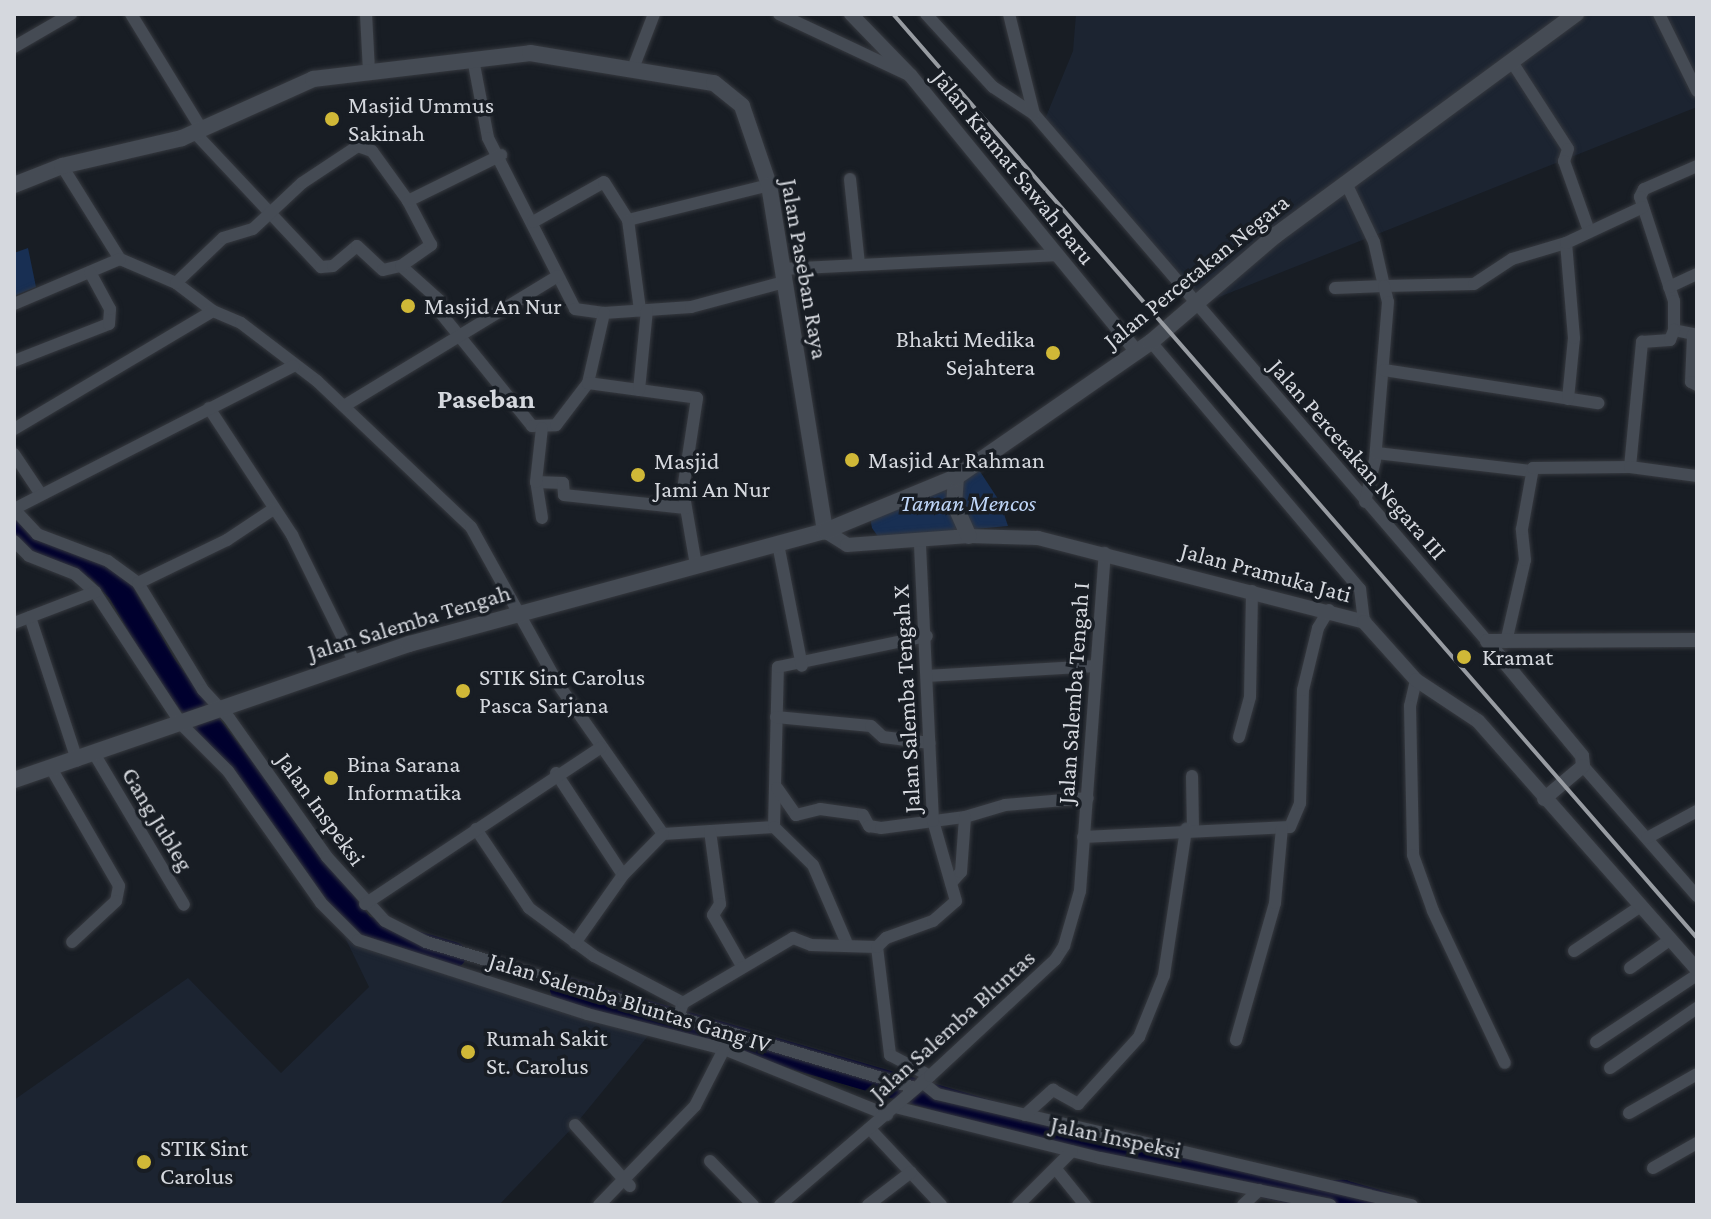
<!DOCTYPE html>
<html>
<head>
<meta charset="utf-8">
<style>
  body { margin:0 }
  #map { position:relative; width:1711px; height:1219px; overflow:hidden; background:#181d24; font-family:"Crimson Pro",serif }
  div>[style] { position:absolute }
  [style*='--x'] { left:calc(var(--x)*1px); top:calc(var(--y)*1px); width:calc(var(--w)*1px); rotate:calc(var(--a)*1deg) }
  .built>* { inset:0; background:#1c2431 }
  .green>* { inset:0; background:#182f53 }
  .river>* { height:26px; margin:-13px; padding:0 13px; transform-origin:13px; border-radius:13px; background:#00002e }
  .roads { filter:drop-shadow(0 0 2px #36393f) drop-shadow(0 0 2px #36393f) }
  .minor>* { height:12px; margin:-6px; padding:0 6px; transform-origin:6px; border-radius:6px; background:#454b54 }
  .tertiary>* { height:14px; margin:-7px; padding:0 7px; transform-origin:7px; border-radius:7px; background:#454b54 }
  .secondary>* { height:16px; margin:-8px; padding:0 8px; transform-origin:8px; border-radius:8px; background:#454b54 }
  .rail>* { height:4px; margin:-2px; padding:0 2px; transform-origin:2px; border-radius:2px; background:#989ca2 }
  .dots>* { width:22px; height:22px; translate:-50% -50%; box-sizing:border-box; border:4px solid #181d24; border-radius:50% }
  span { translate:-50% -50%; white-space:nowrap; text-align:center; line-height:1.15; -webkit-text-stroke:7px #181d24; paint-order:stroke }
  .poi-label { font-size:24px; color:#d5d8de }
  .left { translate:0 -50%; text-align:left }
  .right { translate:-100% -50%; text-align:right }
  .street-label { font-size:24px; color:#d5d8de }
  .park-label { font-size:24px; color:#bfd6f8; font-style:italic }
  .quarter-label { font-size:28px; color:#d5d8de; font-weight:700 }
  .frame { position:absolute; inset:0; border:16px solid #d5d8de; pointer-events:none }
</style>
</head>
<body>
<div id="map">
  <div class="built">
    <div style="clip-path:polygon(1076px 14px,1697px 14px,1697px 107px,1194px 307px,1045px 119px,1073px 51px)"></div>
    <div style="clip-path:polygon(339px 925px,358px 940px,652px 1031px,575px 1125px,499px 1205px,14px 1205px,14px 1100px,188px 978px,281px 1073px,369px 987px)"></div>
  </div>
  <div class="green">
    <div style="clip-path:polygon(28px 248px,36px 287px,14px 296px,14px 253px)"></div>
    <div style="clip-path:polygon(979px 470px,1000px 502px,1008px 526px,879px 538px,872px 528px,870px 517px)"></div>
  </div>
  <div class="river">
    <div style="--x:14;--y:532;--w:91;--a:22.6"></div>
    <div style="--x:98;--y:567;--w:34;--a:47"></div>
    <div style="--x:121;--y:592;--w:86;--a:60.2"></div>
    <div style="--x:164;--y:667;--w:328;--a:52.8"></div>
    <div style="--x:362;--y:928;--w:95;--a:16.5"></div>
    <div style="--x:563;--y:989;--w:601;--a:16.23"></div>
    <div style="--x:1140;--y:1157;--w:169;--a:12.6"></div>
    <div style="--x:1305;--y:1194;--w:38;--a:-2"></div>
    <div style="--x:1343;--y:1193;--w:44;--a:15.9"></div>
  </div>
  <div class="roads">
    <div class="minor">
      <div style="--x:131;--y:14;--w:136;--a:58.5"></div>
      <div style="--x:366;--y:14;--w:57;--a:87"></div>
      <div style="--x:779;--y:14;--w:146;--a:25.2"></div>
      <div style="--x:926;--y:14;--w:99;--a:47.5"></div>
      <div style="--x:993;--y:87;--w:49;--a:33.4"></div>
      <div style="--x:1034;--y:114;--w:695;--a:49.32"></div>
      <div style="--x:1009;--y:14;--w:103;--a:76"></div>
      <div style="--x:1659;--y:14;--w:86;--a:63.7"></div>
      <div style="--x:14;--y:47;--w:66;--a:-30.1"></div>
      <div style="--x:473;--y:59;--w:80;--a:79.2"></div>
      <div style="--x:488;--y:138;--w:192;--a:63"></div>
      <div style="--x:575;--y:309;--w:29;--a:8"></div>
      <div style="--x:604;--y:313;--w:87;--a:-3.9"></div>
      <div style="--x:691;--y:307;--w:96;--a:-15"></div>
      <div style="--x:1512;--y:62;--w:103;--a:57.2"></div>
      <div style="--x:1568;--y:149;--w:13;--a:108"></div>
      <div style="--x:1564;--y:161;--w:74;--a:70.3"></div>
      <div style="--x:632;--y:71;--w:61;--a:-68.9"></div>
      <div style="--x:195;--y:133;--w:184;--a:46.8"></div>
      <div style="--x:321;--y:267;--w:12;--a:-5"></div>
      <div style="--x:333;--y:266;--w:31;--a:-40"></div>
      <div style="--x:357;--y:246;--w:35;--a:43"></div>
      <div style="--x:383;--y:270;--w:18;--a:-13"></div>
      <div style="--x:401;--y:266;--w:51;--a:41.8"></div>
      <div style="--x:439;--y:300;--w:11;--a:90"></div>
      <div style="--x:439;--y:311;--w:148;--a:51"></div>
      <div style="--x:532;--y:426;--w:24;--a:-2"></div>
      <div style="--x:556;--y:425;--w:53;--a:-52.7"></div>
      <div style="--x:588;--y:383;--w:72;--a:-77.1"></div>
      <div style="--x:62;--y:166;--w:110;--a:58.1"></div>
      <div style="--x:120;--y:259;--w:61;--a:23.2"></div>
      <div style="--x:176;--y:283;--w:46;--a:37.1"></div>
      <div style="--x:213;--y:311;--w:30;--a:23"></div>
      <div style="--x:241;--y:323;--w:96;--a:37.3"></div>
      <div style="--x:317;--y:381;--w:212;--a:43.5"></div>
      <div style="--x:471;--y:527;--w:179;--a:61"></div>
      <div style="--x:558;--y:684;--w:183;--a:55"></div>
      <div style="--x:663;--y:834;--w:111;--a:-3.6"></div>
      <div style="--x:774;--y:827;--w:160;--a:-88.6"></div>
      <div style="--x:778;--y:667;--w:152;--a:-11.8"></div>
      <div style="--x:1697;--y:166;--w:58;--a:156.5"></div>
      <div style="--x:1644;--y:189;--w:9;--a:117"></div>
      <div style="--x:1640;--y:197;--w:109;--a:71.9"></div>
      <div style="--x:1674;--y:301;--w:29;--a:90"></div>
      <div style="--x:1674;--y:330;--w:24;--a:12"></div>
      <div style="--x:850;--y:179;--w:85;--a:84"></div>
      <div style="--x:1346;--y:183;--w:65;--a:64.6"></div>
      <div style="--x:1374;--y:242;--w:45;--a:77.2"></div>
      <div style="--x:1384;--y:286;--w:90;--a:-1.3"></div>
      <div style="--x:1474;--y:284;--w:45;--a:-33.3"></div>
      <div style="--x:1512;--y:259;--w:56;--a:-16.5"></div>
      <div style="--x:628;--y:220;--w:145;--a:-13.9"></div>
      <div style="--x:533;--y:222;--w:81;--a:-29.4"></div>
      <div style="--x:604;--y:182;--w:45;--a:57.7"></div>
      <div style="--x:628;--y:220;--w:91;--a:82.4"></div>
      <div style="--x:401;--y:266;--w:37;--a:-35"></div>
      <div style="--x:431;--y:245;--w:50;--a:-117.6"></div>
      <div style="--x:783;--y:269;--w:275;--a:-2.9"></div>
      <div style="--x:176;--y:283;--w:65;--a:-43.8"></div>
      <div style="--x:223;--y:238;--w:31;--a:-17"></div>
      <div style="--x:253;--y:229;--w:67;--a:-43.2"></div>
      <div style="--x:302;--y:183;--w:67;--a:-33.5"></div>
      <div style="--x:358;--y:146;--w:15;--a:20"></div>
      <div style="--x:372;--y:151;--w:62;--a:54.2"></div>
      <div style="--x:408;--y:201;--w:104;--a:-26.3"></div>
      <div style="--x:1669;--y:287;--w:31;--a:-25"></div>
      <div style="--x:1335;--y:288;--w:49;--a:-2.3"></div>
      <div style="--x:1384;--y:286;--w:16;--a:76"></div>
      <div style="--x:1388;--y:302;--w:159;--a:94.7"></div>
      <div style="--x:1375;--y:460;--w:43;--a:103.4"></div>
      <div style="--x:14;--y:304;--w:115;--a:-23"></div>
      <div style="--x:1693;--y:335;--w:47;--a:92.4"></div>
      <div style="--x:1691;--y:382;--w:7;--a:27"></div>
      <div style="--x:1151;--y:342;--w:324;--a:49.8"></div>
      <div style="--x:1360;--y:589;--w:33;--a:83"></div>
      <div style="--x:14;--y:361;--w:102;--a:-21.3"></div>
      <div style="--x:109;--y:324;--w:15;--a:-86"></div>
      <div style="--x:110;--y:309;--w:42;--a:-118.4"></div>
      <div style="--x:1384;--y:370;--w:217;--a:8.8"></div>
      <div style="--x:588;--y:383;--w:110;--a:7.8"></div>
      <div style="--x:697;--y:398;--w:93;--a:98.7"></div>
      <div style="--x:683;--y:490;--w:76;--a:80.2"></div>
      <div style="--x:639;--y:390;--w:80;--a:-84.3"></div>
      <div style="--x:1568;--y:399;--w:61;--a:-84.4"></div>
      <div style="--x:1574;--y:338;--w:95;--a:-94.8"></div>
      <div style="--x:1566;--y:243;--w:85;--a:-25.1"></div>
      <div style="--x:344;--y:406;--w:250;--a:-31.3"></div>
      <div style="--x:209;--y:408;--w:152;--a:56.8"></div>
      <div style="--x:292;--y:535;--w:143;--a:63.8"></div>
      <div style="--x:14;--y:429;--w:231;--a:-30.7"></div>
      <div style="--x:1376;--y:453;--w:156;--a:6.6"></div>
      <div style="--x:14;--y:454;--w:47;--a:56.3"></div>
      <div style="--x:1630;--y:467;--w:126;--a:-84.5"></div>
      <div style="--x:1642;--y:342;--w:28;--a:-4"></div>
      <div style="--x:1670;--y:340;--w:11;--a:-68"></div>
      <div style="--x:536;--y:482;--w:27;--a:2"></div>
      <div style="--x:563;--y:483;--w:12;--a:85"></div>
      <div style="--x:564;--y:495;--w:122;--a:6.1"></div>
      <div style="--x:14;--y:509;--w:34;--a:47"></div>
      <div style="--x:37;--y:534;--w:76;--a:20.8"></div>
      <div style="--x:108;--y:561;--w:37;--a:36"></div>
      <div style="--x:138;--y:583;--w:125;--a:58.7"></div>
      <div style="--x:203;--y:690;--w:38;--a:47"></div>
      <div style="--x:229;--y:718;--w:170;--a:54.8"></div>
      <div style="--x:327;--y:857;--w:86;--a:47.8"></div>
      <div style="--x:385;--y:921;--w:46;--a:27.1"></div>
      <div style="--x:426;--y:942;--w:510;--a:16.62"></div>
      <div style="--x:14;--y:509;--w:314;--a:-27.1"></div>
      <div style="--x:542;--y:518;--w:36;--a:-99"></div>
      <div style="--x:536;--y:482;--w:54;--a:-83.7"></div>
      <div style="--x:14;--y:541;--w:21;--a:45"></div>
      <div style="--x:29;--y:556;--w:49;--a:21.4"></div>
      <div style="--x:75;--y:574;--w:27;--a:42"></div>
      <div style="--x:95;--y:592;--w:159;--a:56.8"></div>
      <div style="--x:182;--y:725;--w:65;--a:45"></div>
      <div style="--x:228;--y:771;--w:161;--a:54.8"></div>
      <div style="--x:321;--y:903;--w:52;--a:45"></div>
      <div style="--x:358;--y:940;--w:241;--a:17.9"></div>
      <div style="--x:587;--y:1014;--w:141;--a:14.3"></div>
      <div style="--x:724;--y:1049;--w:176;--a:22"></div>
      <div style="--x:778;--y:544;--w:124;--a:78.9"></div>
      <div style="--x:138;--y:583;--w:99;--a:-25.8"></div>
      <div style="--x:227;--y:540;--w:54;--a:-33.7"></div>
      <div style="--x:30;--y:617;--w:151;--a:71.8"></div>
      <div style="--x:14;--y:623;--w:87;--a:-20.9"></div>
      <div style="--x:1506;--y:642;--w:84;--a:-77"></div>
      <div style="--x:1525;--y:560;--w:31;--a:-96"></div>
      <div style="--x:1522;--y:529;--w:62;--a:-79.8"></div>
      <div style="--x:1533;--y:468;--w:97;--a:-0.6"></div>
      <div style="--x:1630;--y:467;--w:68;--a:7.7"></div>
      <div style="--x:928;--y:676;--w:167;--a:-3.4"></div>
      <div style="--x:1416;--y:680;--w:27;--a:103"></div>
      <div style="--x:1410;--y:706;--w:149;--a:88.8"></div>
      <div style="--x:1413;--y:855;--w:59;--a:70.3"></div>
      <div style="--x:1433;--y:911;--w:168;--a:64.7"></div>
      <div style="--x:776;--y:717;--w:95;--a:5.4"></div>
      <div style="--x:871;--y:726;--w:16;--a:43"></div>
      <div style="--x:883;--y:737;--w:47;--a:7.3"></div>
      <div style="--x:1239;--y:737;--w:41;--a:-74.6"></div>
      <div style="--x:1250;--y:697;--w:106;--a:-88.9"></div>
      <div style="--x:95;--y:755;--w:174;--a:59.3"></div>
      <div style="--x:1583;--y:766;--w:173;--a:48.8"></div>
      <div style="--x:51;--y:768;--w:136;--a:60"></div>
      <div style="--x:119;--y:886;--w:15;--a:101"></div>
      <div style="--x:116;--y:901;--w:60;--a:137"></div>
      <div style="--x:556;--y:773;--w:122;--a:56.7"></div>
      <div style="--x:1192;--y:776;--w:53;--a:88.9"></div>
      <div style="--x:777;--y:788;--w:33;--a:55"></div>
      <div style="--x:796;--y:815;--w:25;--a:-14"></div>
      <div style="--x:820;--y:809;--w:43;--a:7.9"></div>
      <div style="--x:863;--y:815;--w:13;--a:61"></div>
      <div style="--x:869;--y:826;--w:12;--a:9"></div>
      <div style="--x:881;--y:828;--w:85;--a:-7.5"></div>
      <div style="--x:965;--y:817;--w:42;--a:-16.7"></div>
      <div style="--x:1005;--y:805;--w:83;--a:-4.8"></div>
      <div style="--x:774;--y:827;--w:54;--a:44.3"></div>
      <div style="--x:813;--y:865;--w:88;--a:66.6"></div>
      <div style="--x:476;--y:829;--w:95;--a:56.1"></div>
      <div style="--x:529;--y:908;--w:81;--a:36.4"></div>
      <div style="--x:594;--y:956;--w:101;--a:27.8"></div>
      <div style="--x:710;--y:831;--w:74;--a:82.2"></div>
      <div style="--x:720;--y:904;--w:13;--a:122"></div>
      <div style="--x:713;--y:915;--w:59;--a:60.4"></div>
      <div style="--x:1083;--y:837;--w:207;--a:-2.8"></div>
      <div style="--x:1290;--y:827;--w:26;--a:-67"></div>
      <div style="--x:1300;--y:803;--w:113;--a:-88.5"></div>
      <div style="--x:1303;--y:690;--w:64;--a:-76.4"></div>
      <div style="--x:1318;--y:628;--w:21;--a:-59"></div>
      <div style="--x:1647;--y:838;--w:57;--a:-28.4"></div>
      <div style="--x:951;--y:883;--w:15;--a:-48"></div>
      <div style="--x:961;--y:872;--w:55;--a:-85.8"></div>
      <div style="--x:365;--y:904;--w:283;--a:-33.6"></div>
      <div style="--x:575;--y:943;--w:83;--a:-54.8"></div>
      <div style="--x:623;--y:875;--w:57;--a:-45.7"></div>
      <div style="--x:877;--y:947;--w:109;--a:83.1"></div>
      <div style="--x:890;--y:1055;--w:45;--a:27.7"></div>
      <div style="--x:1574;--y:951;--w:81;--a:-33.9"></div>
      <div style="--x:1630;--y:968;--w:50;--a:-35.3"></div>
      <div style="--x:679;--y:1015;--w:13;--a:-72"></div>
      <div style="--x:683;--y:1003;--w:128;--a:-30.6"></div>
      <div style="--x:793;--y:938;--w:19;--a:21"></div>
      <div style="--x:811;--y:945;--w:66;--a:1.7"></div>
      <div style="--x:877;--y:947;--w:13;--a:-45"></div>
      <div style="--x:886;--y:938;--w:50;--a:-19.9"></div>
      <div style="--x:933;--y:921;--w:30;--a:-41"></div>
      <div style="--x:956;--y:901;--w:83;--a:-106"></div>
      <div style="--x:933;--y:821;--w:280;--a:-92.7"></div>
      <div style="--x:1236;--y:1040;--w:142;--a:-74.1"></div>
      <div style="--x:1275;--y:903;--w:75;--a:-84.7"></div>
      <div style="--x:1596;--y:1042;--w:121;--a:-33.6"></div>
      <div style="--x:1610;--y:1068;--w:106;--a:-34.6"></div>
      <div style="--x:922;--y:1082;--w:19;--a:39"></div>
      <div style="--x:937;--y:1094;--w:488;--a:13.2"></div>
      <div style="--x:895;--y:1107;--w:211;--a:14"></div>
      <div style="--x:1100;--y:1158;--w:235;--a:11.5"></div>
      <div style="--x:1629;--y:1113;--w:78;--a:-29.8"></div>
      <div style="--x:1025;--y:1115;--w:38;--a:-42"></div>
      <div style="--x:1053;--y:1090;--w:29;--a:29"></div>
      <div style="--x:1078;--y:1104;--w:91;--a:-47.7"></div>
      <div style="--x:1139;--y:1037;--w:67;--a:-68"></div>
      <div style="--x:1164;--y:975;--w:148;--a:-81.4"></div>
      <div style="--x:575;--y:1125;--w:82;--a:48"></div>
      <div style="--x:870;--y:1129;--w:104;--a:46.9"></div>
      <div style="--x:710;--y:1161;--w:62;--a:45.7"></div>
      <div style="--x:1653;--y:1168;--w:51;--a:-29.6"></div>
      <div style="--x:1056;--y:1169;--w:46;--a:51.1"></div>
      <div style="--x:599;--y:1205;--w:138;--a:-45.9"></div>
      <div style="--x:695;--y:1106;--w:64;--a:-63"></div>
      <div style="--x:780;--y:1205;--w:198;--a:-40.7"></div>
      <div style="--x:930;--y:1076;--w:171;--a:-42.9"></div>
      <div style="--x:1055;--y:960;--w:17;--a:-57"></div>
      <div style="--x:1064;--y:946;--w:57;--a:-73.8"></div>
      <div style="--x:1080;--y:891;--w:339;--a:-85.8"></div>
      <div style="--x:868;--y:1205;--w:54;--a:-37.5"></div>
      <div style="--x:1018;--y:1205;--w:76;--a:-45"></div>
      <div style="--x:1243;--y:1205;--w:22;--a:-43"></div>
    </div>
    <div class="tertiary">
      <div style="--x:851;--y:14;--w:86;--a:45.9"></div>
      <div style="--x:911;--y:76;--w:357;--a:50.7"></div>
      <div style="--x:825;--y:531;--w:26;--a:32"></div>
      <div style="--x:847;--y:545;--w:122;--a:-4.2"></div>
      <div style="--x:969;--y:536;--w:69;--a:1.7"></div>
      <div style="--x:1038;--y:538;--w:337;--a:14.4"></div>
      <div style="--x:1364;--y:622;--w:78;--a:48.1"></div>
      <div style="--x:1416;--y:680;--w:74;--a:33.5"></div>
      <div style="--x:1478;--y:721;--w:331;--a:48.6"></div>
      <div style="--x:1487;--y:641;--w:149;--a:50.4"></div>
      <div style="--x:1582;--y:756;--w:10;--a:84"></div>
      <div style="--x:1583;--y:766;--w:51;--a:139.8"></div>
      <div style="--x:1487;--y:641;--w:210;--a:-0.3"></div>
    </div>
    <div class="secondary">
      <div style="--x:14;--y:185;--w:52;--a:-21.6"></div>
      <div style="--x:62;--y:166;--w:123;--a:-13.1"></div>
      <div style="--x:182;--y:138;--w:144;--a:-24.2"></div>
      <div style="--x:313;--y:79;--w:219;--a:-6.8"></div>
      <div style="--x:530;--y:53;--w:186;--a:9.3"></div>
      <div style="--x:714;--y:83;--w:36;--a:39"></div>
      <div style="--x:742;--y:106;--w:83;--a:71.1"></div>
      <div style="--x:769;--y:185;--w:351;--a:80.8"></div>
      <div style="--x:956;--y:477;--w:26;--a:94"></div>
      <div style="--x:954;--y:503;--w:36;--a:66"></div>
      <div style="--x:14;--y:780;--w:418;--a:-19"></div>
      <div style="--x:409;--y:644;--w:431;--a:-15.2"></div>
      <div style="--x:825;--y:531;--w:142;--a:-22.4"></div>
      <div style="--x:956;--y:477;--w:237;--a:-34.7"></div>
      <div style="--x:1151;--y:342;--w:165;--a:-40.6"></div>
      <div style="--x:1276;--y:235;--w:373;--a:-36.4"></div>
    </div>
  </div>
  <div class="rail">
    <div style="--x:893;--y:14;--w:1225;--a:48.97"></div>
  </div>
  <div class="dots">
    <div style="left:332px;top:119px;background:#d0b837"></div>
    <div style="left:408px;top:306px;background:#d0b837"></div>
    <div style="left:1053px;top:353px;background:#d0b837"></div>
    <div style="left:852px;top:460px;background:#d0b837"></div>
    <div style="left:638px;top:475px;background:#d0b837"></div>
    <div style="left:1464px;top:657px;background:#d0b837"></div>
    <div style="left:463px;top:691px;background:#d0b837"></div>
    <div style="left:331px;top:778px;background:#d0b837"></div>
    <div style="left:468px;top:1052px;background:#d0b837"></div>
    <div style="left:144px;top:1162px;background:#d0b837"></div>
  </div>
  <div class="poi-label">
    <span class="left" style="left:348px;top:119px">Masjid Ummus<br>Sakinah</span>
    <span class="left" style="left:424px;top:306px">Masjid An Nur</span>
    <span class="right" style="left:1035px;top:353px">Bhakti Medika<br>Sejahtera</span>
    <span class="left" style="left:868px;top:460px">Masjid Ar Rahman</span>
    <span class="left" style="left:654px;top:475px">Masjid<br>Jami An Nur</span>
    <span class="left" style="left:1482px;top:657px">Kramat</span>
    <span class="left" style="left:479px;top:691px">STIK Sint Carolus<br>Pasca Sarjana</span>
    <span class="left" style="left:347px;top:778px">Bina Sarana<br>Informatika</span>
    <span class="left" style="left:486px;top:1052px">Rumah Sakit<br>St. Carolus</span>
    <span class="left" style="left:160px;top:1162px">STIK Sint<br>Carolus</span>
  </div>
  <div class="street-label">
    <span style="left:1014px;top:167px;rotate:51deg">Jalan Kramat Sawah Baru</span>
    <span style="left:805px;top:269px;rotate:80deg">Jalan Paseban Raya</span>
    <span style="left:1196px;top:271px;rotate:-39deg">Jalan Percetakan Negara</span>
    <span style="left:1358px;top:459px;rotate:49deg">Jalan Percetakan Negara III</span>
    <span style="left:1266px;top:572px;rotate:15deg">Jalan Pramuka Jati</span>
    <span style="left:409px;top:622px;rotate:-17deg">Jalan Salemba Tengah</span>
    <span style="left:1073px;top:693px;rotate:-86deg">Jalan Salemba Tengah I</span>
    <span style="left:906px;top:699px;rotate:-93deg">Jalan Salemba Tengah X</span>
    <span style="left:321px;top:809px;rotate:54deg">Jalan Inspeksi</span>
    <span style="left:158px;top:819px;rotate:59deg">Gang Jubleg</span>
    <span style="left:630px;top:1002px;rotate:17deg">Jalan Salemba Bluntas Gang IV</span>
    <span style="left:952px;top:1025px;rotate:-42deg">Jalan Salemba Bluntas</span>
    <span style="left:1116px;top:1137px;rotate:12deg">Jalan Inspeksi</span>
  </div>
  <div class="park-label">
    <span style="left:968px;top:503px">Taman Mencos</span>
  </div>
  <div class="quarter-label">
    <span style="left:486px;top:399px">Paseban</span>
  </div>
  <div class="frame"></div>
</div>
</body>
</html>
